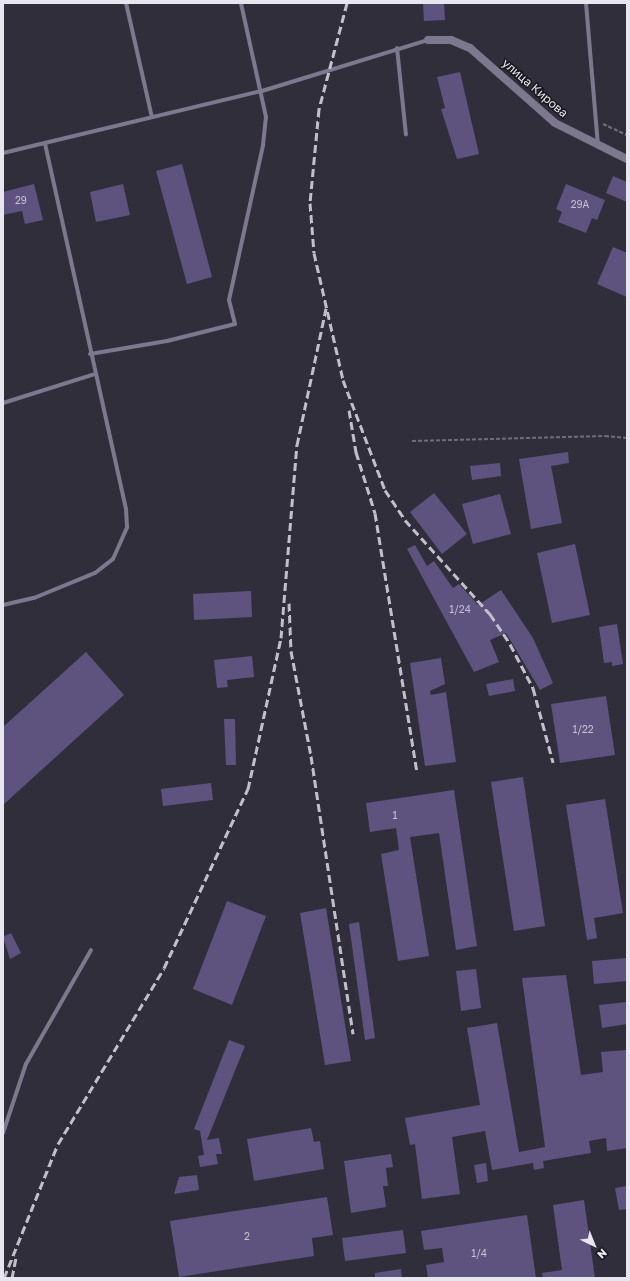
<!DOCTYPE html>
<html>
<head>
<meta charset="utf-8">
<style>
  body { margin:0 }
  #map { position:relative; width:630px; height:1281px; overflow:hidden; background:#312e3c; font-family:"Golos Text",sans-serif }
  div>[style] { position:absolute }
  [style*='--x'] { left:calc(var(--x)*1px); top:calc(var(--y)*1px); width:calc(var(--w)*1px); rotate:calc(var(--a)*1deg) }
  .building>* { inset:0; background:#5e527f }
  .path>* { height:2px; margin-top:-1px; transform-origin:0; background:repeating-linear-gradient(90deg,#6f6d79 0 4px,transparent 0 6px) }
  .lane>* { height:4px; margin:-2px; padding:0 2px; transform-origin:2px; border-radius:2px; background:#7d788e }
  .street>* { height:8px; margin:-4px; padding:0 4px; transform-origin:4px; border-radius:4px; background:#7d788e }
  .rail>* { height:3px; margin-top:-1.5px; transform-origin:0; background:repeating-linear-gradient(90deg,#c1bfc9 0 8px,transparent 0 12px) }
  span { translate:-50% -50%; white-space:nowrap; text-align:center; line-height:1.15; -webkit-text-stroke:3px #19171e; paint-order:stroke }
  .number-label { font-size:10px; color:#c5c0d2 }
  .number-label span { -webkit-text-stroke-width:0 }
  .street-label { font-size:12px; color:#e7e5ee }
  .frame { position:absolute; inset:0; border:4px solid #e7e5ee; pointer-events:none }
  .north { position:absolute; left:574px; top:1225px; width:40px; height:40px; -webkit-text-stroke:3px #19171e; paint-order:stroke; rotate:137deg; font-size:11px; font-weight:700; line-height:16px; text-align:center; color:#e7e5ee }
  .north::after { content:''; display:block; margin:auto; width:14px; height:18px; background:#e7e5ee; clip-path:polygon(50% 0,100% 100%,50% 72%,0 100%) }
</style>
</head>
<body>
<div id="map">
  <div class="building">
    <div style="clip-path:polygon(423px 3px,444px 3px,445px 20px,424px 21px)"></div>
    <div style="clip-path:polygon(460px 72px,479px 154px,457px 159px,441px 109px,445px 108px,437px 77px)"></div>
    <div style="clip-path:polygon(182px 164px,212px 277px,187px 284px,156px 171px)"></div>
    <div style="clip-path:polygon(613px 176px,627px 182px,627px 202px,606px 193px)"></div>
    <div style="clip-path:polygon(34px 184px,43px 220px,25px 224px,22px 211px,3px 215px,3px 192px)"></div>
    <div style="clip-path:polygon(123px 184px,130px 215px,96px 222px,90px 192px)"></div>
    <div style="clip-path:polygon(566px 184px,605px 200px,597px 220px,592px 218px,586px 233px,558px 222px,562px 212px,556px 209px)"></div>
    <div style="clip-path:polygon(613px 247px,627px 253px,627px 297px,597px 284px)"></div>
    <div style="clip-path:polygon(568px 452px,569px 463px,551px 466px,562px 523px,531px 529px,519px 459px)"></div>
    <div style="clip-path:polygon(500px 463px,501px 476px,472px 480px,470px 466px)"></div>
    <div style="clip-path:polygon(434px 493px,467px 534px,442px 554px,410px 512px)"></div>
    <div style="clip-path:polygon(500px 494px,511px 534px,473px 544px,462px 504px)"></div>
    <div style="clip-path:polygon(575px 544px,590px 615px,552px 623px,537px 553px)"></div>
    <div style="clip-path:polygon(415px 545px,427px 566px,434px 561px,453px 588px,459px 584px,478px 605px,501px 590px,533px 638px,553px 683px,540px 690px,506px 633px,490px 640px,499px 662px,474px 672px,407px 549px)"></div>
    <div style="clip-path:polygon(251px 591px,252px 617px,194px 620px,193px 594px)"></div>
    <div style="clip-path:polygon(617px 624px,623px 664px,612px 666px,612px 662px,604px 663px,599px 627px)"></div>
    <div style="clip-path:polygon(86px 652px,124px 695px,3px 805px,3px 727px)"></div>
    <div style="clip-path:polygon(252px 656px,254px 677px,227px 680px,228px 687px,217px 688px,214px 660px)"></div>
    <div style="clip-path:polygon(441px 658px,445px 684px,430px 691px,431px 695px,446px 692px,456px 762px,425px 766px,410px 663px)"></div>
    <div style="clip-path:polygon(513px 679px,515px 691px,489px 696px,486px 684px)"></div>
    <div style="clip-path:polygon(606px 696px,615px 755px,560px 763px,551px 704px)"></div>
    <div style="clip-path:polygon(224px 719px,235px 719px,236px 765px,226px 765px)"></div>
    <div style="clip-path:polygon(523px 777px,545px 926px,514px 931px,491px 782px)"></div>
    <div style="clip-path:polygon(211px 783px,213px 800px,163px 806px,161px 789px)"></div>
    <div style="clip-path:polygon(454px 790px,477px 946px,456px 950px,439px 833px,410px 837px,429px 956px,398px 961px,381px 854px,399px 850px,396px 828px,370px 832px,366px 803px)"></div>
    <div style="clip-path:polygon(605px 799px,623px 913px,594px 918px,597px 938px,587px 940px,566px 805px)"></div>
    <div style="clip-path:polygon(227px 901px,266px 916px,232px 1005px,193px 989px)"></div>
    <div style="clip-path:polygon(326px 908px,351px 1061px,325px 1065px,300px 913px)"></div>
    <div style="clip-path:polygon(359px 922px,375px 1038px,365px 1040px,349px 924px)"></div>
    <div style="clip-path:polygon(11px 933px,21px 953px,10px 959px,3px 937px)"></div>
    <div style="clip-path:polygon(627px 958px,627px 981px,594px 984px,592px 961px)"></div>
    <div style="clip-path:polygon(476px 969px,481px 1008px,461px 1011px,456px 971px)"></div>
    <div style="clip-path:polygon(566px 975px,581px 1075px,603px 1072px,601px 1052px,627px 1050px,627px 1148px,607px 1151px,606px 1138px,589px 1141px,591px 1153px,543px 1161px,544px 1168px,534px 1170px,533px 1163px,492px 1170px,485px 1131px,452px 1137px,460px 1194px,422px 1199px,415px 1144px,410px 1145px,405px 1118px,480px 1105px,467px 1028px,497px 1023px,519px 1152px,545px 1147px,522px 978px)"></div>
    <div style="clip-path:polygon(627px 1002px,627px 1024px,602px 1028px,599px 1005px)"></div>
    <div style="clip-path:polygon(229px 1040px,245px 1046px,207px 1140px,219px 1138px,222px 1154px,216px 1154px,218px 1164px,200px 1167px,198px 1156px,204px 1155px,200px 1131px,194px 1129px)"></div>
    <div style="clip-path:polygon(311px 1128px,314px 1142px,320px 1141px,324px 1169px,254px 1181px,247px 1139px)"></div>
    <div style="clip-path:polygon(391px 1154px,393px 1167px,386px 1168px,388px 1186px,383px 1186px,386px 1207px,351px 1213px,344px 1161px)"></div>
    <div style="clip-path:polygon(486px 1163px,488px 1181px,477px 1183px,474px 1165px)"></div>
    <div style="clip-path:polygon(197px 1175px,199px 1190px,174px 1194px,179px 1177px)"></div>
    <div style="clip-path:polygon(627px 1186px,627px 1209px,619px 1210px,615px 1188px)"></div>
    <div style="clip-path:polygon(327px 1197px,333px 1235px,312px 1238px,314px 1256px,179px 1277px,170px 1221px)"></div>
    <div style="clip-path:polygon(584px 1200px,595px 1278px,543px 1278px,542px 1273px,562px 1270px,553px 1205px)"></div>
    <div style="clip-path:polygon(527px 1215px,536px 1278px,428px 1278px,426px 1265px,444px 1262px,442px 1248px,424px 1250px,421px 1231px)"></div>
    <div style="clip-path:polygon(403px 1230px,406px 1253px,345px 1261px,342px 1238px)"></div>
    <div style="clip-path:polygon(401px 1269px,402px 1278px,375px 1278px,375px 1273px)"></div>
  </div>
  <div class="path">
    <div style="--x:603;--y:124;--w:26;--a:25"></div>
    <div style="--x:412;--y:441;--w:193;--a:-1.5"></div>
    <div style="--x:605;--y:436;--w:22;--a:5"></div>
  </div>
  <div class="lane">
    <div style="--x:126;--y:3;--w:117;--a:77.2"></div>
    <div style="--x:586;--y:3;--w:143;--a:85.2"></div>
    <div style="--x:397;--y:48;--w:87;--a:84.1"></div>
    <div style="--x:3;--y:153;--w:266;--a:-13.5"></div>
    <div style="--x:262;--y:91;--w:174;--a:-17.1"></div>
    <div style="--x:90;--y:354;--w:78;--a:-9.6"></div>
    <div style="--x:167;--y:341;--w:70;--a:-14"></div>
    <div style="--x:235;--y:324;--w:25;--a:-104"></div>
    <div style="--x:229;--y:300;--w:159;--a:-77.6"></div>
    <div style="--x:263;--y:145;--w:28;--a:-84"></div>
    <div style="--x:266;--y:117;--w:117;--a:-102.4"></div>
    <div style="--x:3;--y:403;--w:96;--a:-17.5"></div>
    <div style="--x:3;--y:605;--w:32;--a:-13"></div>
    <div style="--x:34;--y:598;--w:66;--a:-22.3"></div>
    <div style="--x:95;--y:573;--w:23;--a:-38"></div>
    <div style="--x:113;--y:559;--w:35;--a:-66"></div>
    <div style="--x:127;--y:527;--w:18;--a:-93"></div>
    <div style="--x:126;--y:509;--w:375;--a:-102.5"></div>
    <div style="--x:3;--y:1133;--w:73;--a:-71.6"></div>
    <div style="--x:26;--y:1064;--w:131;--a:-60.3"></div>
  </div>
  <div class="street">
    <div style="--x:428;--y:40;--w:23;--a:0"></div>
    <div style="--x:451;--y:40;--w:21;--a:23"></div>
    <div style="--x:470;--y:48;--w:113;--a:41.4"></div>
    <div style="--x:555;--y:123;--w:80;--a:26.6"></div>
  </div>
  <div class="rail">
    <div style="--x:347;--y:3;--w:110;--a:104.8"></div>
    <div style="--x:319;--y:109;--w:94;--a:95.5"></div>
    <div style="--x:310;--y:203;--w:50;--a:85.4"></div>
    <div style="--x:314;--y:253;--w:130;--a:77.1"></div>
    <div style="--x:343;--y:380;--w:118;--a:69.1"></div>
    <div style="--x:385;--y:490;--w:36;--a:56"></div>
    <div style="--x:405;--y:520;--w:127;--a:47.9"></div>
    <div style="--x:490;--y:614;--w:36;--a:56"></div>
    <div style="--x:510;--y:644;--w:50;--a:62.4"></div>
    <div style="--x:533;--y:688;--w:77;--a:74.9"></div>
    <div style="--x:349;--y:410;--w:43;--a:80.5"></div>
    <div style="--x:356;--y:452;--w:64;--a:72.7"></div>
    <div style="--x:375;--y:513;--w:262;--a:80.8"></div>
    <div style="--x:289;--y:603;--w:48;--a:87.6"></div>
    <div style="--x:291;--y:651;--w:107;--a:79.2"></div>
    <div style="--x:311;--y:756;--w:281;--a:81.4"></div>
    <div style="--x:4;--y:1278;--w:144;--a:-68.1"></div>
    <div style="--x:58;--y:1144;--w:205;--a:-58.9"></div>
    <div style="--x:164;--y:968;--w:198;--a:-64.9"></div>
    <div style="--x:248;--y:789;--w:155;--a:-77.7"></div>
    <div style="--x:281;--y:638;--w:194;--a:-85.3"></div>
    <div style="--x:297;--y:445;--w:140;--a:-78"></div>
    <div style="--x:12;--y:1278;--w:20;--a:-79"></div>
  </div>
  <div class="number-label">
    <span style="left:21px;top:201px">29</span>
    <span style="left:580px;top:205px">29А</span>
    <span style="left:460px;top:610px">1/24</span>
    <span style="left:583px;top:730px">1/22</span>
    <span style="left:395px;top:816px">1</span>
    <span style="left:247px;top:1237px">2</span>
    <span style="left:479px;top:1254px">1/4</span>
  </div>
  <div class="street-label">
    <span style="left:535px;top:88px;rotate:41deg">улица Кирова</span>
  </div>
  <div class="frame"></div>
  <div class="north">N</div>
</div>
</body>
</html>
